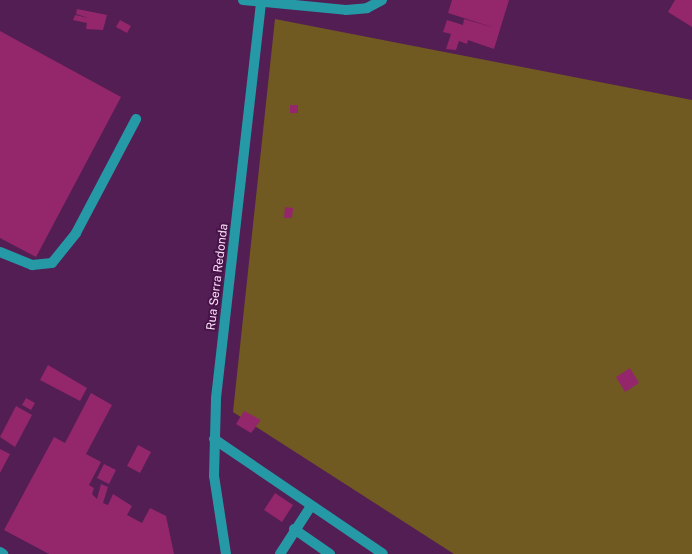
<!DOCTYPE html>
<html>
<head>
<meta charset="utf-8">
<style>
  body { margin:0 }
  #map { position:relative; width:692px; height:554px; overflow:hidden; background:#521e53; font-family:"Public Sans",sans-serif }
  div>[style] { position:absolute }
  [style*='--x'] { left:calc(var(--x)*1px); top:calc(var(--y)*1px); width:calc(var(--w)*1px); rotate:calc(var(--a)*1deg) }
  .green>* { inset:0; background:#705a22 }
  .building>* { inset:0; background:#94276b }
  .minor>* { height:10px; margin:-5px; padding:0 5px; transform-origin:5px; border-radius:5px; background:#2699a6 }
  span { translate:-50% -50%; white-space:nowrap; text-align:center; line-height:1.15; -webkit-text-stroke:4px #471348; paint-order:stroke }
  .street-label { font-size:12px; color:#fce2fb }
</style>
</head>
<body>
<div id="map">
  <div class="green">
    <div style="clip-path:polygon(275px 19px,692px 100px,692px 554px,454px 554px,233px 412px)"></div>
  </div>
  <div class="building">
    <div style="clip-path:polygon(452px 0,509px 0,494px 49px,468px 40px,467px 44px,459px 41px,456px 50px,446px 49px,451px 34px,443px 32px,447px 20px,463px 25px,464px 19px,495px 28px,448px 13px)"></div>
    <div style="clip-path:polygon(675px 0,692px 0,692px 27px,668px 12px)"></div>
    <div style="clip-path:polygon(77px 9px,107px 15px,103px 30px,86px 29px,87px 23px,73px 20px,75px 15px,89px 18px,76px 14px)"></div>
    <div style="clip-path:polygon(120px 20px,131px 26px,127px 33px,116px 27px)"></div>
    <div style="clip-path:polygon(0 31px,121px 97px,36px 257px,0 238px)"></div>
    <div style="clip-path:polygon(290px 105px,298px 105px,298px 113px,290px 113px)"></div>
    <div style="clip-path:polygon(285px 207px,293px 208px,292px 218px,284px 218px)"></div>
    <div style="clip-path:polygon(48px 365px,87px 388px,80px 401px,40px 380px)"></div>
    <div style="clip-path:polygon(630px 368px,639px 383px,625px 392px,616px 377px)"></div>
    <div style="clip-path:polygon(91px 393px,112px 405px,86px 454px,101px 462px,89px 485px,94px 488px,92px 494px,97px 499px,101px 484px,108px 487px,103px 503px,108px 505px,113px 494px,132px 506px,127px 515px,142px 523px,150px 508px,166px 516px,174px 554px,49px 554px,4px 530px,54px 437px,65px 443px)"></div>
    <div style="clip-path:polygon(26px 398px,35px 403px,31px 410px,22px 405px)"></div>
    <div style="clip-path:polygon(16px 406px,32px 415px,15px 447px,0 437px)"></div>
    <div style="clip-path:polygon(244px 411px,261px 420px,251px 433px,236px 424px)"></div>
    <div style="clip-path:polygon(138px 445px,151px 452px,140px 473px,127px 466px)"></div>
    <div style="clip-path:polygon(0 449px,10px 454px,0 473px)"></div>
    <div style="clip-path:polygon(104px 464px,116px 470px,109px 484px,97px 478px)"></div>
    <div style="clip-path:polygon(275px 493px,293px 505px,282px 522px,264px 510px)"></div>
  </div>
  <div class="minor">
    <div style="--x:243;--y:0;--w:103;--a:5.5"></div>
    <div style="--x:346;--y:10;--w:21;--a:-5"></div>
    <div style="--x:367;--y:8;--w:17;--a:-28"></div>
    <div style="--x:0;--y:252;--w:35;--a:22"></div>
    <div style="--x:32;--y:265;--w:20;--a:-6"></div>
    <div style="--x:52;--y:263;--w:38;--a:-51"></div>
    <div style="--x:76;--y:233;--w:129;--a:-62.2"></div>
    <div style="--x:214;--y:439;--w:204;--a:34.2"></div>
    <div style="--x:294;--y:529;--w:44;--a:34.8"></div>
    <div style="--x:0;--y:552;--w:4;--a:34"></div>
    <div style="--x:226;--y:554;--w:79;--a:-98.7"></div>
    <div style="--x:214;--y:476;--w:78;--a:-88.5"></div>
    <div style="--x:216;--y:398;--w:401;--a:-83.5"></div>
    <div style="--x:280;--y:554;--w:57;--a:-57.1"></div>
  </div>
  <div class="street-label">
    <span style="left:218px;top:277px;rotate:-83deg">Rua Serra Redonda</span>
  </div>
</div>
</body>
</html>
